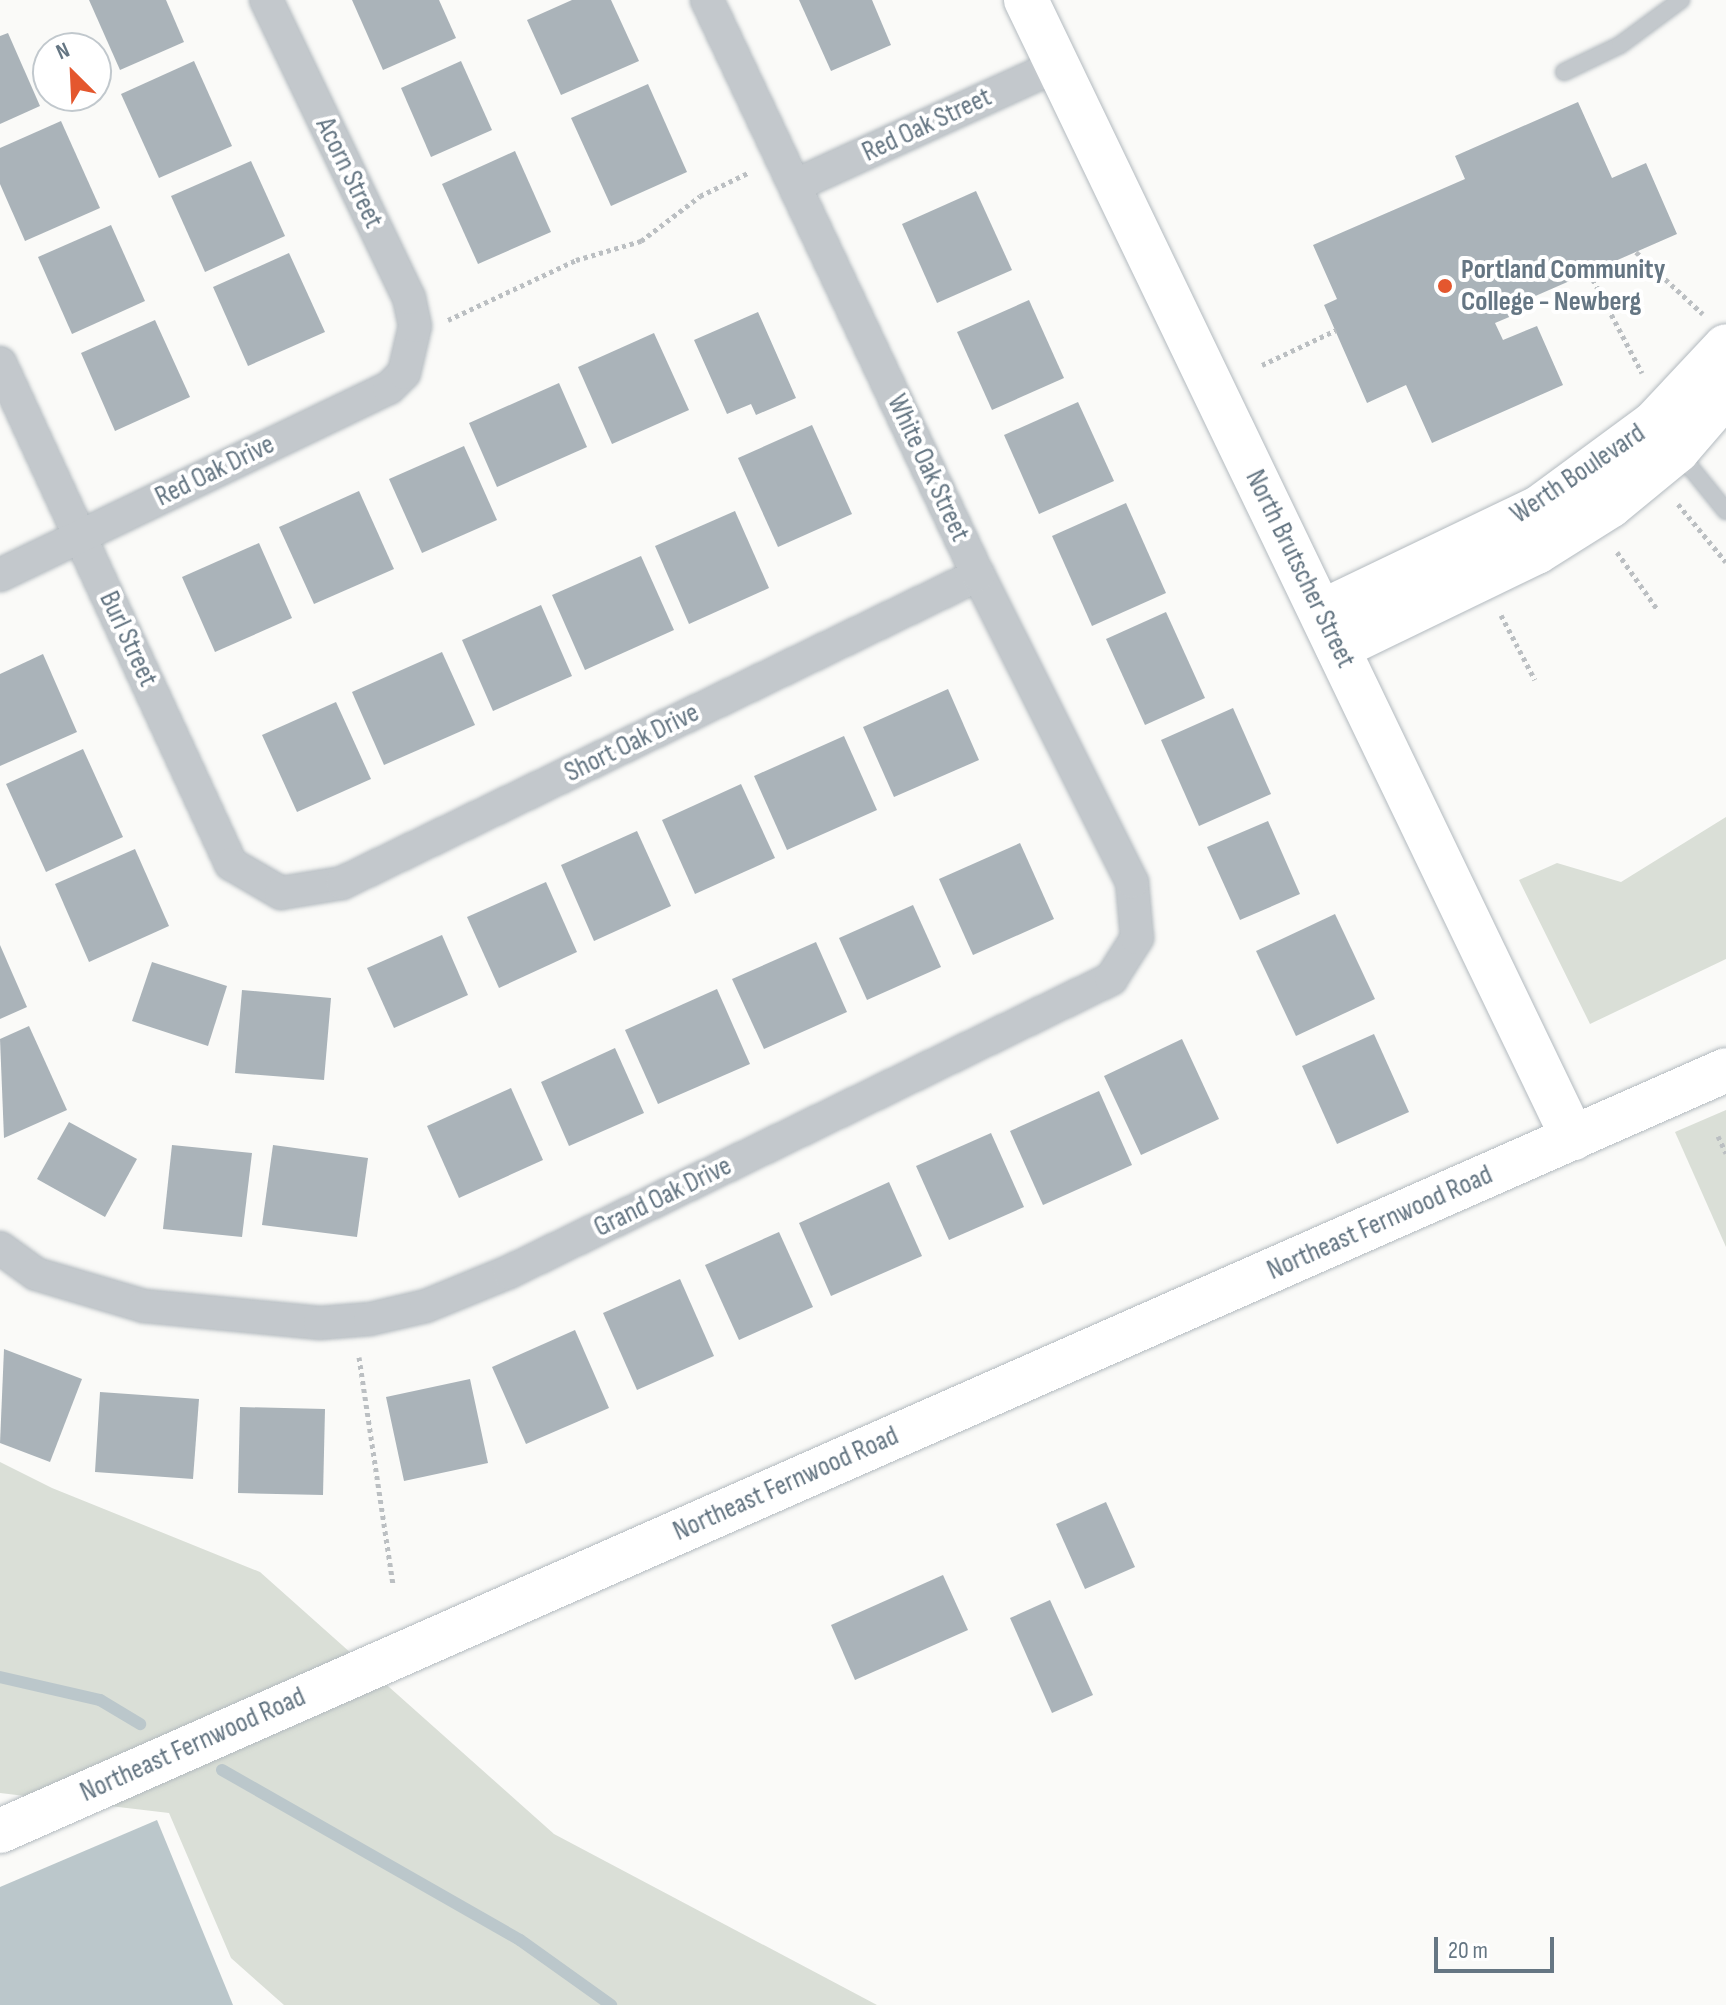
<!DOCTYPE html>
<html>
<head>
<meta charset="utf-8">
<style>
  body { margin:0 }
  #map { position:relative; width:1726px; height:2005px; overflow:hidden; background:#fafaf8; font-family:"Sofia Sans Condensed",sans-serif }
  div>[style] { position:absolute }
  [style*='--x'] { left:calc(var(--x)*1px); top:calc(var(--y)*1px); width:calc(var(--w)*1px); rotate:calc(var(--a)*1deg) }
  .green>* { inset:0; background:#dadfd7 }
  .water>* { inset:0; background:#bbc7cb }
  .stream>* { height:12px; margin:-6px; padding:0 6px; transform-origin:6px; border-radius:6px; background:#bbc7cb }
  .building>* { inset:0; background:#aab3b9 }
  .path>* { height:5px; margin-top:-2.5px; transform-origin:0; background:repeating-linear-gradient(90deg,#bbbfc2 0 4px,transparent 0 8px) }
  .roads { filter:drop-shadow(0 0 2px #b3babf) drop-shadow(0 0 2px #b3babf) }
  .lane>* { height:16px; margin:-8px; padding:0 8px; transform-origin:8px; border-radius:8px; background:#c3c8cc }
  .street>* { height:32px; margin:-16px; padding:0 16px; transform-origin:16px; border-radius:16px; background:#c3c8cc }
  .secondary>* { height:44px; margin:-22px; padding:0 22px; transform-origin:22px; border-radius:22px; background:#fff }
  .dots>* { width:22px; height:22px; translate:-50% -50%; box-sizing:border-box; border:4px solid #fff; border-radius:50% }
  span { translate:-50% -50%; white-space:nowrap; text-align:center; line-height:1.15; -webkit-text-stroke:8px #fff; paint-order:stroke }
  .street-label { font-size:28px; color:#657683 }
  .poi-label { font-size:28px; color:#657683; font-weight:700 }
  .left { translate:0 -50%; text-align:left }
  .north { position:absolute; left:32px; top:32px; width:80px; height:80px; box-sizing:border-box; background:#fff; border:2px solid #c1c8cd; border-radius:50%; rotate:336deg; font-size:22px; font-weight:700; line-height:32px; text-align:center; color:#657683 }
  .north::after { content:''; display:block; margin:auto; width:28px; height:36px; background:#e4572e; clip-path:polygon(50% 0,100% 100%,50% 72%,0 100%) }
  .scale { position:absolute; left:1434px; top:1937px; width:120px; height:36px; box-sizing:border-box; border:4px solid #657683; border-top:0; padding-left:10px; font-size:24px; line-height:28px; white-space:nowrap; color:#657683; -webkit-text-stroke:6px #fff; paint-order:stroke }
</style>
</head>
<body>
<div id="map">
  <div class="green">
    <div style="clip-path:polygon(1726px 817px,1726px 959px,1590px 1024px,1519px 880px,1557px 863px,1621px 882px)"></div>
    <div style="clip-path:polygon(1726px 1110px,1726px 1247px,1675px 1132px)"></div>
    <div style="clip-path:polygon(0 1462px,52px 1488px,260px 1572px,554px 1834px,877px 2005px,284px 2005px,231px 1958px,169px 1813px,0 1793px)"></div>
  </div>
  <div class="water">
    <div style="clip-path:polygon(157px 1820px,233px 2005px,0 2005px,0 1887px)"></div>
  </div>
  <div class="stream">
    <div style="--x:0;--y:1677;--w:103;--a:13"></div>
    <div style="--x:100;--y:1700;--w:47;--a:31"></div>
    <div style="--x:222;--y:1770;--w:343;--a:29.7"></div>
    <div style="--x:520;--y:1940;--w:112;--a:35.5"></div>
  </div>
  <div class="building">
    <div style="clip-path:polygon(89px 0,166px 0,184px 42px,120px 70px)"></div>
    <div style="clip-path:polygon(352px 0,439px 0,456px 38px,383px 70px)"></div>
    <div style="clip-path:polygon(572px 0,611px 0,639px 61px,561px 95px,527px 20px)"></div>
    <div style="clip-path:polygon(799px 0,872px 0,891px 45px,831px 71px)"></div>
    <div style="clip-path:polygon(8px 33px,40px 106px,0 124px,0 36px)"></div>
    <div style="clip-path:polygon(194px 61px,232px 146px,159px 178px,121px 94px)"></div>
    <div style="clip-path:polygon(461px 61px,492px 130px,431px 157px,401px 88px)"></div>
    <div style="clip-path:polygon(648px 84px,687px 172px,611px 206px,571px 118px)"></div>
    <div style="clip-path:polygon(1578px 102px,1612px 178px,1646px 163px,1677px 234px,1510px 307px,1514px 315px,1495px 323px,1503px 340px,1537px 326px,1563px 385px,1432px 443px,1406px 385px,1367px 403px,1324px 305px,1337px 299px,1313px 245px,1465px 179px,1455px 156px)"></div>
    <div style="clip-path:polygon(61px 121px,100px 208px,25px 241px,0 184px,0 148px)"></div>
    <div style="clip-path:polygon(515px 151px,551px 232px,478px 264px,442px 184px)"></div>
    <div style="clip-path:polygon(251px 161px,285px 236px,205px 272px,171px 196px)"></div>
    <div style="clip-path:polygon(976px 191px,1012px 270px,937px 303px,902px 224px)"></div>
    <div style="clip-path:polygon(111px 225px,145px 301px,72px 334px,38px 257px)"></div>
    <div style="clip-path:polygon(289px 253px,325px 332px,248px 366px,213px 287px)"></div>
    <div style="clip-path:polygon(1029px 300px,1064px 378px,992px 410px,957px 332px)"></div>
    <div style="clip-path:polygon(758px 312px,796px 398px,756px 415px,751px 404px,727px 414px,694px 340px)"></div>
    <div style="clip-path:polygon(155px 320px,190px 397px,115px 431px,81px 353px)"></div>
    <div style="clip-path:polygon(654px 333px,689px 410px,612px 444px,578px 367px)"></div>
    <div style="clip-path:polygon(559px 383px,587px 447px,497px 487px,469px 423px)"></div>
    <div style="clip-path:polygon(1078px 402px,1114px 481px,1039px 514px,1004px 435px)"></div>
    <div style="clip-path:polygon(812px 425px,852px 514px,778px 547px,738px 458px)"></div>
    <div style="clip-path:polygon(464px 446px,497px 520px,422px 553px,389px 479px)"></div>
    <div style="clip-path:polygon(359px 491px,394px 569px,314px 604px,279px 527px)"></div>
    <div style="clip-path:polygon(1126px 503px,1166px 593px,1092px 626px,1052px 536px)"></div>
    <div style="clip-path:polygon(735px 511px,769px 588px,689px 624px,655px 546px)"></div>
    <div style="clip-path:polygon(259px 543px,292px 618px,215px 652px,182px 577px)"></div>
    <div style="clip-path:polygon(641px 556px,674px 630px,585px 670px,552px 595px)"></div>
    <div style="clip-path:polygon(541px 605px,572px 676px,493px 711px,462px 640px)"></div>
    <div style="clip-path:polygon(1166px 612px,1205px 698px,1145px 725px,1106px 639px)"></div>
    <div style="clip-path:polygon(442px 652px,475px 725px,384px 765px,352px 692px)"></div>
    <div style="clip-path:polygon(43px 654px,77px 732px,0 766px,0 674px)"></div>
    <div style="clip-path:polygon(948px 689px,979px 760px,894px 797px,863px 727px)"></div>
    <div style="clip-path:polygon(336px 702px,371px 779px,297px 812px,262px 735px)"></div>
    <div style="clip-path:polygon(1233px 708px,1271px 794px,1199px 826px,1161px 740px)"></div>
    <div style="clip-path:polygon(844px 736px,877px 810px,787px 850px,754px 776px)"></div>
    <div style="clip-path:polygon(83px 749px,123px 837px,46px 872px,6px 784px)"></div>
    <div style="clip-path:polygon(741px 784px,775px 858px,695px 894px,662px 820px)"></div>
    <div style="clip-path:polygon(1268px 821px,1300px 894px,1240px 920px,1207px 847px)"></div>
    <div style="clip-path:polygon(637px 831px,671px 906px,594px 941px,561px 865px)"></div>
    <div style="clip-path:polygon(1020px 843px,1054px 919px,973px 955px,939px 879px)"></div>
    <div style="clip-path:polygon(135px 849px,169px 926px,89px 962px,55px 884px)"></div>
    <div style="clip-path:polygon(546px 882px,577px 952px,499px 988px,467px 917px)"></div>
    <div style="clip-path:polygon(913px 905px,941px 967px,867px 1000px,839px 938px)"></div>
    <div style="clip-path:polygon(1335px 914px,1375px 999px,1296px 1036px,1256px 951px)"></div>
    <div style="clip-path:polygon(442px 935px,468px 995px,394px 1028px,367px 968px)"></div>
    <div style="clip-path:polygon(816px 942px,847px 1012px,764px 1049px,732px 979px)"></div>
    <div style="clip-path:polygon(0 945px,27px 1007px,0 1019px)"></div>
    <div style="clip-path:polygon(152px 962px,227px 986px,208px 1046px,132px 1021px)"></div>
    <div style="clip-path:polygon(717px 989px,750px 1064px,658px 1104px,625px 1030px)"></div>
    <div style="clip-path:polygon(242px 990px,331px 998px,324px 1080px,235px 1073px)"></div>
    <div style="clip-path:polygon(29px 1026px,67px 1110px,4px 1138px,0 1039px)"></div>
    <div style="clip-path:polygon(1374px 1034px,1409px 1112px,1337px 1144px,1302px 1066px)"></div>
    <div style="clip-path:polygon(1182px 1039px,1219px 1119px,1141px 1155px,1104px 1076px)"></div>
    <div style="clip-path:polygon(615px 1048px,644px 1113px,569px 1146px,541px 1082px)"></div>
    <div style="clip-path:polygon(511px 1088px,543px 1160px,459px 1198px,427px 1126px)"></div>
    <div style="clip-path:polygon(1099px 1091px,1132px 1165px,1043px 1205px,1010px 1131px)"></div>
    <div style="clip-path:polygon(69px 1122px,137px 1159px,105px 1217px,37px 1179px)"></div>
    <div style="clip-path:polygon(991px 1133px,1024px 1207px,949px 1240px,916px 1166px)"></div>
    <div style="clip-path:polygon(172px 1145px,252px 1153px,242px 1237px,163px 1229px)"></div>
    <div style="clip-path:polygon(273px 1145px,368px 1158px,357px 1237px,262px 1225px)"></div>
    <div style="clip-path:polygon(889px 1182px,922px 1256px,831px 1296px,799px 1223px)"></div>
    <div style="clip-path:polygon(779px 1232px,813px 1307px,739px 1340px,705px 1265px)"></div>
    <div style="clip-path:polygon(680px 1279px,714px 1356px,637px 1390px,603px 1313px)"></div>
    <div style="clip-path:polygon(575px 1330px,609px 1408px,526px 1444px,492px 1367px)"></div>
    <div style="clip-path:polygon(4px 1349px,82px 1379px,50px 1462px,0 1443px)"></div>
    <div style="clip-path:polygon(470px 1379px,488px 1463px,404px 1481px,386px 1397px)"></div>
    <div style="clip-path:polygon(100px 1392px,199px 1399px,193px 1479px,95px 1472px)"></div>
    <div style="clip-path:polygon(240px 1407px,325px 1409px,323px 1495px,238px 1493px)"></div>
    <div style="clip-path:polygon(1106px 1502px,1135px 1567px,1085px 1589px,1056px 1524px)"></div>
    <div style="clip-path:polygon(943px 1575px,968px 1630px,855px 1680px,831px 1625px)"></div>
    <div style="clip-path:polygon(1050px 1600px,1093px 1695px,1052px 1713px,1010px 1618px)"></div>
  </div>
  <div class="path">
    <div style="--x:1636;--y:252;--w:91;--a:42.8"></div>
    <div style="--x:1589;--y:272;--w:114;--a:62.3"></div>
    <div style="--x:448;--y:320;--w:141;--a:-25.1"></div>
    <div style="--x:576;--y:260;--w:68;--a:-16.3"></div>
    <div style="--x:641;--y:241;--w:74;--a:-37.3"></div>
    <div style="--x:700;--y:196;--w:53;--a:-25.6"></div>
    <div style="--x:1262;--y:365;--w:82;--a:-25.3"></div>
    <div style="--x:1678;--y:504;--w:75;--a:50.4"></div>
    <div style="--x:1617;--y:552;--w:70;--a:54.9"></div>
    <div style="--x:1501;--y:615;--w:73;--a:62.4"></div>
    <div style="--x:1718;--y:1136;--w:19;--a:65"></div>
    <div style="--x:359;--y:1357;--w:230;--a:81.5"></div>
  </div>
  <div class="roads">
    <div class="lane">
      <div style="--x:1564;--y:72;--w:62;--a:-25.7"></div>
      <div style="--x:1620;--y:45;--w:76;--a:-36.4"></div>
      <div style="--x:1678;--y:452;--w:76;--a:50.9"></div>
    </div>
    <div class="street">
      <div style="--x:796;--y:185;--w:288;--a:-24.6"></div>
      <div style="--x:0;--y:363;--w:552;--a:65.25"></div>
      <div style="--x:231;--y:864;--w:58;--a:30.1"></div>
      <div style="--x:281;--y:893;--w:62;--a:-9.3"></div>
      <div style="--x:342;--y:883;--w:707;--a:-25.84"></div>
      <div style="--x:0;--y:575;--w:432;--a:-25.7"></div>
      <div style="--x:389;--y:388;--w:21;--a:-45"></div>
      <div style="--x:404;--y:373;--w:48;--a:-76.8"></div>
      <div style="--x:415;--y:326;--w:29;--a:-102"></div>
      <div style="--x:409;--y:298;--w:331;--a:-115.6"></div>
      <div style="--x:0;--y:1248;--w:44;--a:35.8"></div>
      <div style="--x:36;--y:1274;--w:113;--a:16.5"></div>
      <div style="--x:144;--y:1306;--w:177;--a:5.5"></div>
      <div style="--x:320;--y:1323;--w:50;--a:-4.6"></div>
      <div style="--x:370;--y:1319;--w:57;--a:-13.1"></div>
      <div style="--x:426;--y:1306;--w:90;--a:-22.3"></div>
      <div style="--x:509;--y:1272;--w:670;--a:-25.95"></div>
      <div style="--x:1111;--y:979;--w:49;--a:-57.6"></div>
      <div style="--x:1137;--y:938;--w:56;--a:-95.1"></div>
      <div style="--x:1132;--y:882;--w:343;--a:-116.6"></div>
      <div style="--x:978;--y:575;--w:636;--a:-115.23"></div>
    </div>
    <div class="secondary">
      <div style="--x:1026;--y:0;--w:1263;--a:64.33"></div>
      <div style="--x:1321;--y:612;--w:243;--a:-25.6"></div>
      <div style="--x:1540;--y:507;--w:142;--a:-36.4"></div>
      <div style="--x:1654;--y:423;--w:105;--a:-46.9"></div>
      <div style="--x:1338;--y:648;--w:221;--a:-25.8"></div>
      <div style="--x:1537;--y:552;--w:86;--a:-32.2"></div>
      <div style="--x:1610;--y:506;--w:87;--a:-39.4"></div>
      <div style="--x:1677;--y:451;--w:75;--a:-49.3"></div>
      <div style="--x:0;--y:1831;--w:1886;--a:-23.79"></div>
    </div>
  </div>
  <div class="dots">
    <div style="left:1445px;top:286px;background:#e4572e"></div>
  </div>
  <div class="street-label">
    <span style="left:927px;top:125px;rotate:-25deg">Red Oak Street</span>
    <span style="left:349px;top:173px;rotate:64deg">Acorn Street</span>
    <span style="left:928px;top:468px;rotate:65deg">White Oak Street</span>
    <span style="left:215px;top:471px;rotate:-26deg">Red Oak Drive</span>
    <span style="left:1578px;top:474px;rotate:-34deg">Werth Boulevard</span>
    <span style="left:1300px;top:569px;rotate:64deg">North Brutscher Street</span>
    <span style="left:128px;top:639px;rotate:65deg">Burl Street</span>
    <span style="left:632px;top:743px;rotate:-26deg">Short Oak Drive</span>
    <span style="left:663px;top:1197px;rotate:-26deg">Grand Oak Drive</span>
    <span style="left:1380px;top:1223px;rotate:-24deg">Northeast Fernwood Road</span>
    <span style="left:786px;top:1484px;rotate:-24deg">Northeast Fernwood Road</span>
    <span style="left:193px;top:1745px;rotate:-24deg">Northeast Fernwood Road</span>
  </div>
  <div class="poi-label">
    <span class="left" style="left:1461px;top:286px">Portland Community<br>College - Newberg</span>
  </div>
  <div class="north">N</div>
  <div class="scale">20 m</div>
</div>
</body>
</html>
